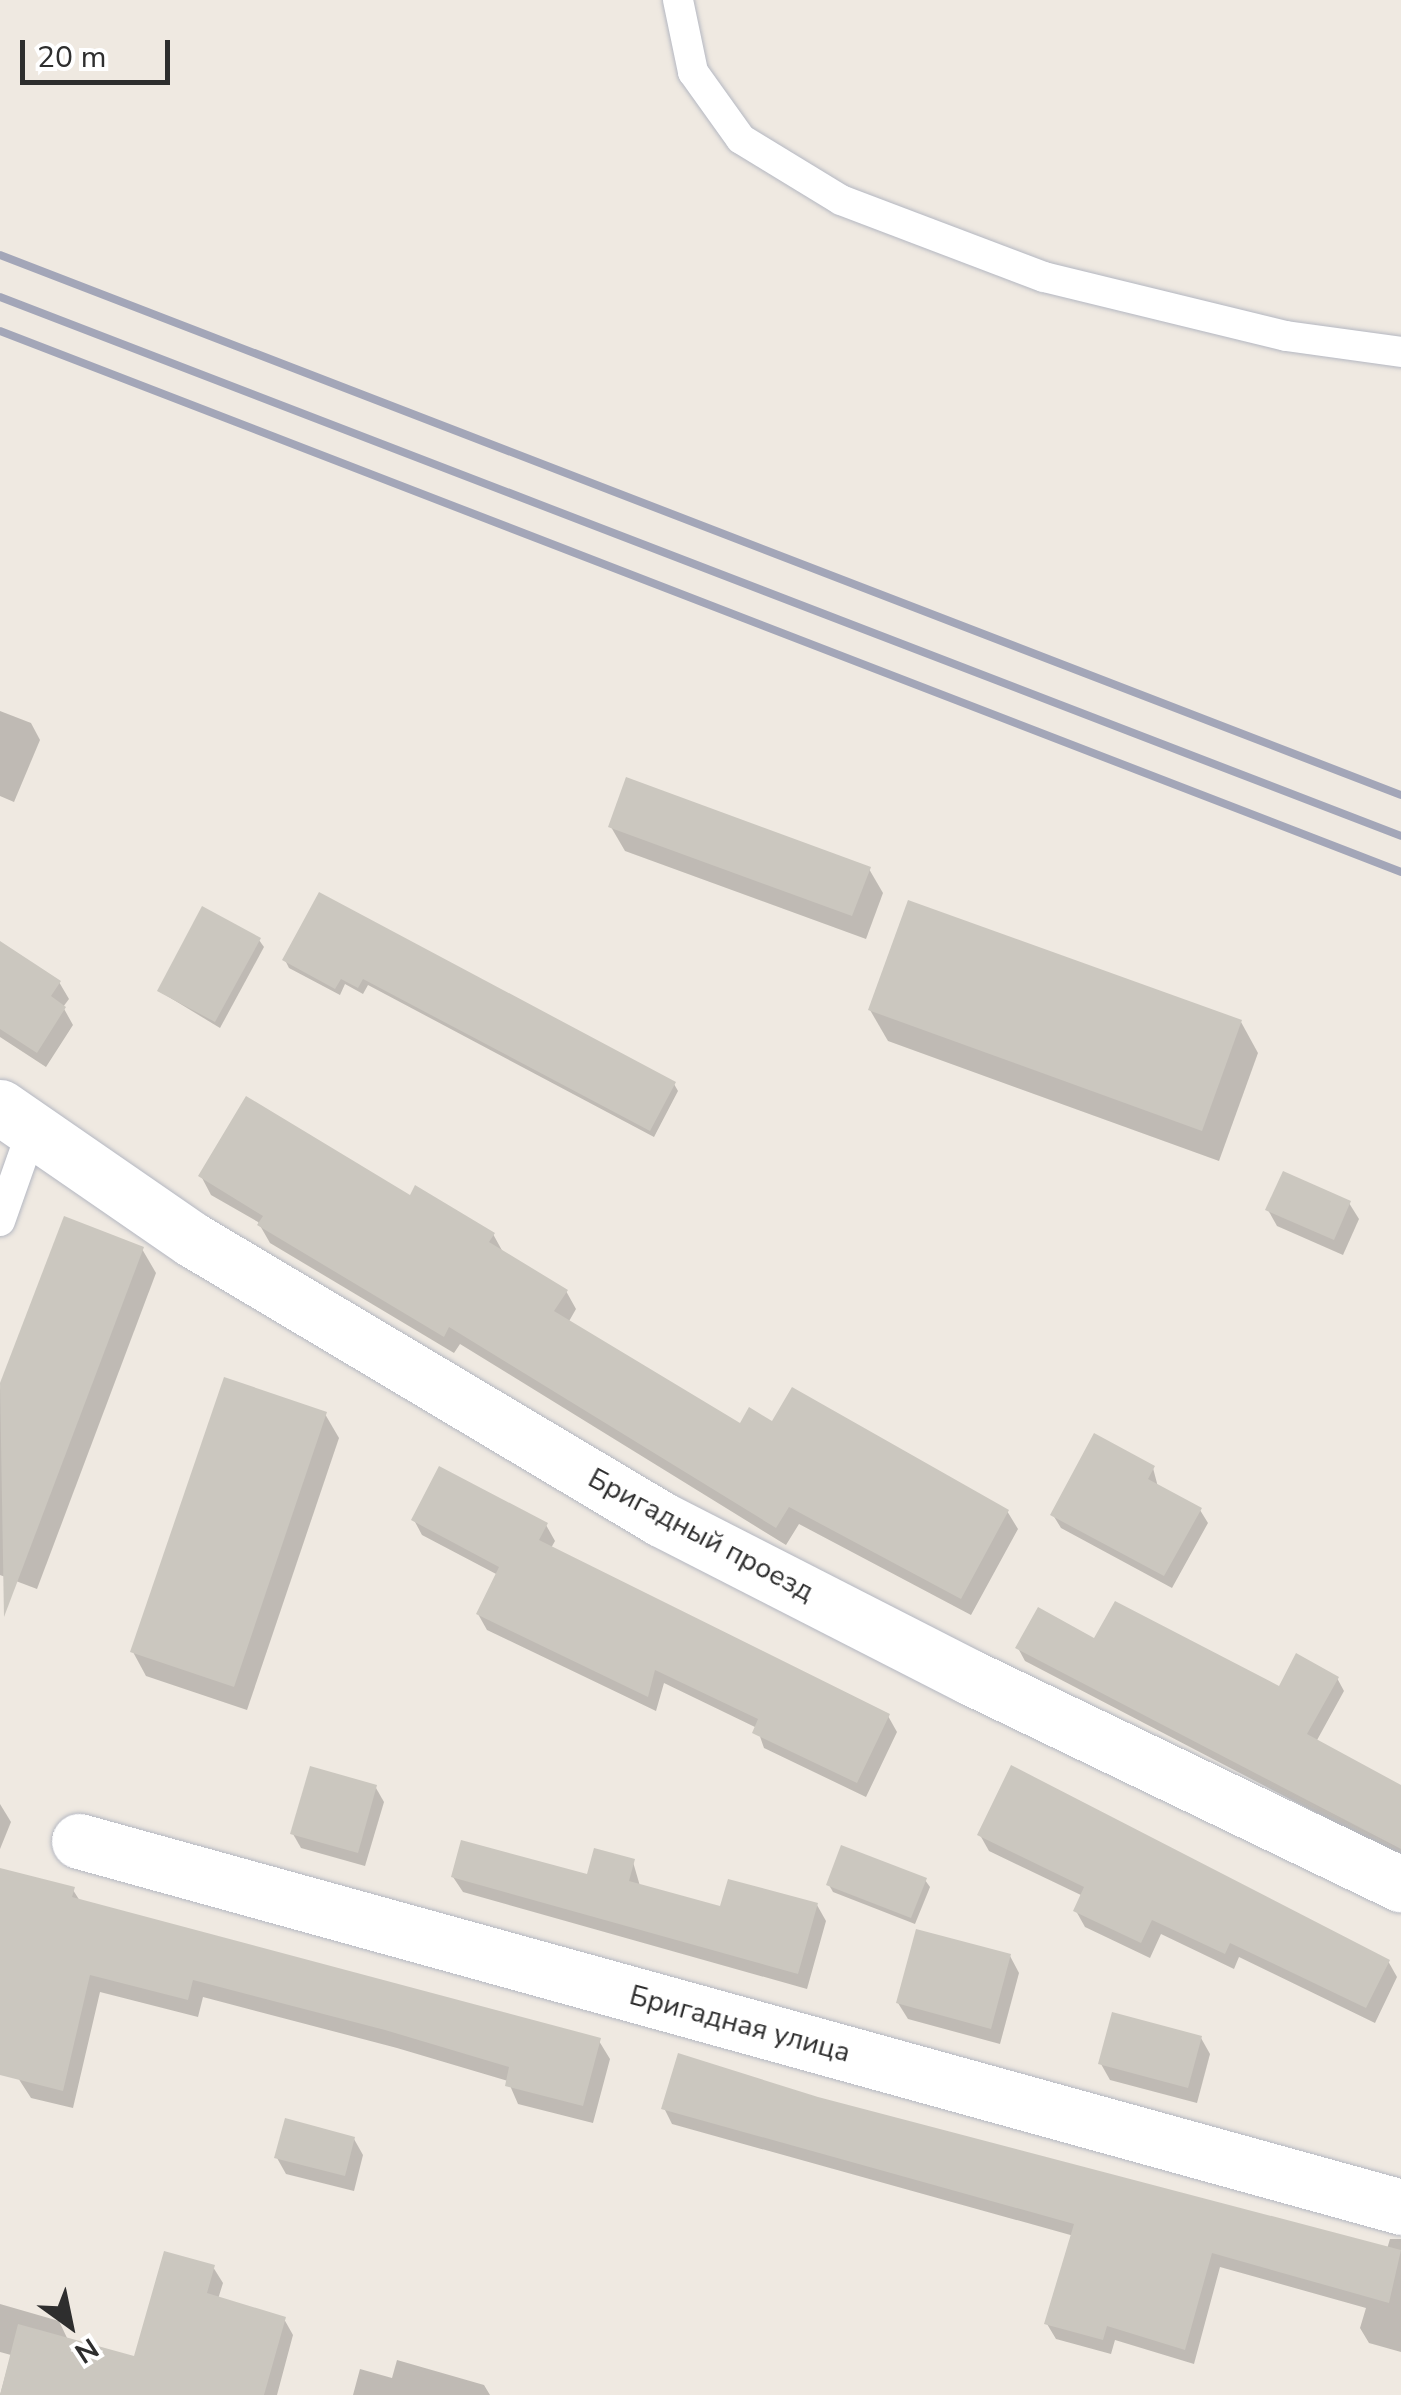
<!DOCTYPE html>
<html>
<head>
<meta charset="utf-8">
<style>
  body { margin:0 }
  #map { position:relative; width:1401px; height:2395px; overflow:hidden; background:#efe9e1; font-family:"Nunito Sans",sans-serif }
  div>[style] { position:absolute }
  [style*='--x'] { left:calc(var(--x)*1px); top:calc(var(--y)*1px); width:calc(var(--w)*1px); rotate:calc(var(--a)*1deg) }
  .shadow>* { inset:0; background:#0003 }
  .building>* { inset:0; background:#cbc7bf }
  .roads { filter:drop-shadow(0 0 2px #b4b7c1) drop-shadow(0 0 2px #b4b7c1) }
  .lane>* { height:30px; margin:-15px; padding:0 15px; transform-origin:15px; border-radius:15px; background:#fff }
  .street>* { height:55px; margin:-27.5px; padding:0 27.5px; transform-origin:27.5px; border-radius:27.5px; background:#fff }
  .rail>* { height:8px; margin:-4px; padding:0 4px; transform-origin:4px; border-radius:4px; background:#a3a6b8 }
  span { translate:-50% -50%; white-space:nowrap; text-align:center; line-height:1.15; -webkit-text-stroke:9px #fff; paint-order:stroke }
  .street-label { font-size:28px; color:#2e2e2e }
  .north { position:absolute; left:20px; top:2275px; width:100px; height:100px; -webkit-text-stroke:8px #fff; paint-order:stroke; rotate:147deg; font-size:28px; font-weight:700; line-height:40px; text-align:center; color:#2e2e2e }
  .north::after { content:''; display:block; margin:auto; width:35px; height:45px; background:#2e2e2e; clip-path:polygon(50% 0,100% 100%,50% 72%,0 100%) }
  .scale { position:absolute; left:20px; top:40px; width:150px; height:45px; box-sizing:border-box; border:5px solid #2e2e2e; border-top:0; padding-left:12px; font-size:30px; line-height:35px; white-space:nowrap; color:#2e2e2e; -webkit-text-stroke:8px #fff; paint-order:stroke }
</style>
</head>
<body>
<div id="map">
  <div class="shadow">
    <div style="clip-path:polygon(0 711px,31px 723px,40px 740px,14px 802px,0 796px)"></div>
    <div style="clip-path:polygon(611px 827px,869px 869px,883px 893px,866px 939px,625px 851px)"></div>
    <div style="clip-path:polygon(320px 896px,674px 1084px,678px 1091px,654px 1137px,368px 985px,363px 994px,345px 984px,340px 995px,289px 968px,285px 960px)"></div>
    <div style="clip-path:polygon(259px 940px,264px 947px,220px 1028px,159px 991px)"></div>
    <div style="clip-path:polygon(0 944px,59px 982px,69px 999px,63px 1007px,73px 1025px,46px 1067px,0 1037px)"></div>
    <div style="clip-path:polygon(870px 1010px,1241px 1022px,1258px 1053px,1219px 1161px,888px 1041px)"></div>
    <div style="clip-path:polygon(201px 1176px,410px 1198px,493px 1234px,504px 1254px,566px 1291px,576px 1309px,568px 1323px,741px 1427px,773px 1424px,1007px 1511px,1018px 1529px,971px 1615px,799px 1524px,786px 1545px,460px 1344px,454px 1353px,270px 1243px,258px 1222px,211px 1195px)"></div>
    <div style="clip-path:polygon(1349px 1203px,1359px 1219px,1343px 1255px,1277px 1226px,1268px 1210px)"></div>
    <div style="clip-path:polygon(65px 1219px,142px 1249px,156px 1273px,37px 1589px,0 1575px,0 1390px)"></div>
    <div style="clip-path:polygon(325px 1414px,339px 1438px,247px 1710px,146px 1676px,133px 1652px)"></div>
    <div style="clip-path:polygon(1153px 1468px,1158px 1487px,1200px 1510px,1208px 1523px,1172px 1588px,1061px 1528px,1053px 1515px)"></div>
    <div style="clip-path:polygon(414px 1520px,546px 1525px,555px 1541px,551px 1548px,888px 1716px,897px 1732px,866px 1797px,764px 1748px,757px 1728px,664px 1683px,656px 1711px,487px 1630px,478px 1614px,498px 1575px,422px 1535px)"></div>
    <div style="clip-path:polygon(1095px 1641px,1280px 1689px,1337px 1678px,1344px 1691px,1316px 1742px,1401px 1794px,1401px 1857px,1025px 1661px,1018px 1648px)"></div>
    <div style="clip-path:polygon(376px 1788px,384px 1802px,365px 1866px,301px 1848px,293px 1834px)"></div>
    <div style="clip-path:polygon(0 1804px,11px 1822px,0 1849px)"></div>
    <div style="clip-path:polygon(980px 1835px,1388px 1961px,1397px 1977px,1375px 2023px,1239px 1957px,1234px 1969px,1161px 1934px,1150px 1958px,1085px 1927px,1076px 1911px,1083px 1896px,989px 1851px)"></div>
    <div style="clip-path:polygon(633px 1862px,640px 1886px,722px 1909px,817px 1905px,826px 1921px,807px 1989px,463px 1892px,453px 1877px,589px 1877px)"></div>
    <div style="clip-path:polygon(0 1871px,73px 1890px,80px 1901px,599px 2041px,610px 2059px,593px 2123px,518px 2104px,508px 2081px,397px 2048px,203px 1997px,198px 2017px,100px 1992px,73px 2108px,31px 2098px,0 2050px)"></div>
    <div style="clip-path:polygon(925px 1880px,930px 1887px,915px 1924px,833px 1892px,829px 1885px)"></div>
    <div style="clip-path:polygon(1010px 1956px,1019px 1973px,1000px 2044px,908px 2019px,898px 2003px)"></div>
    <div style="clip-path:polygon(1201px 2038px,1210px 2054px,1197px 2103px,1110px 2080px,1101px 2064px)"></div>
    <div style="clip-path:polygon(818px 2099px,1387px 2249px,1390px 2239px,1401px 2239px,1401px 2352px,1369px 2343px,1360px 2328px,1366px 2308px,1220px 2267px,1194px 2364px,1115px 2340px,1111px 2354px,1056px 2339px,1047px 2324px,1074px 2236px,672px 2124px,664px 2108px)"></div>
    <div style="clip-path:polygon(354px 2139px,363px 2155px,354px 2191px,286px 2174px,277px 2158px)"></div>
    <div style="clip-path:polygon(213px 2267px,223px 2283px,218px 2299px,284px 2319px,293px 2335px,277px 2395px,0 2395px,11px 2355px,0 2352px,0 2304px,59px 2321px,68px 2340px,136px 2359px)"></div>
    <div style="clip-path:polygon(397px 2360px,484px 2385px,490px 2395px,353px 2395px,360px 2369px,392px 2378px)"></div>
  </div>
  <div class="building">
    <div style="clip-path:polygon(626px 777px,871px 867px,852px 916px,608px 827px)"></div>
    <div style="clip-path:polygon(319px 892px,676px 1082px,650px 1131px,363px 979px,358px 988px,341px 979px,335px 989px,282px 960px)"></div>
    <div style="clip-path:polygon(908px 900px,1242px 1020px,1202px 1131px,868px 1010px)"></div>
    <div style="clip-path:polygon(202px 906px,261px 938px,215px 1022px,157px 991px)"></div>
    <div style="clip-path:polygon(0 941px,61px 981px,51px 996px,66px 1007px,37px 1053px,0 1029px)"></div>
    <div style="clip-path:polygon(246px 1096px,410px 1195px,415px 1185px,495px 1233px,489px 1242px,568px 1290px,554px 1311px,740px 1423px,749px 1407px,772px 1421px,792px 1387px,1009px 1510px,961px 1599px,789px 1507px,776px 1528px,449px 1327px,444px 1337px,257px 1225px,263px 1216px,198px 1176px)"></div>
    <div style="clip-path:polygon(1283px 1171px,1351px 1201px,1334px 1240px,1265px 1210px)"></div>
    <div style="clip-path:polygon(64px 1216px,144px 1247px,4px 1617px,0 1383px)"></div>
    <div style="clip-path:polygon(224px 1377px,327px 1412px,234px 1687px,130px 1652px)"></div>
    <div style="clip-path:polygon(1094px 1433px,1155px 1466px,1148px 1479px,1202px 1508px,1164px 1576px,1050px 1515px)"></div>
    <div style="clip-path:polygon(439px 1466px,548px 1523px,539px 1540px,890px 1714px,857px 1783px,752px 1733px,758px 1719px,655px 1670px,648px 1697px,476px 1614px,499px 1567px,411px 1520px)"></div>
    <div style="clip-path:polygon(1115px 1601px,1279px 1686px,1296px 1653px,1339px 1677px,1307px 1734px,1401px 1785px,1401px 1849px,1015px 1648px,1038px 1607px,1094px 1638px)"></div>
    <div style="clip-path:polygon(1011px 1765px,1390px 1960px,1366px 2008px,1230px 1943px,1225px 1954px,1152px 1920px,1141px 1943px,1073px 1911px,1084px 1887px,977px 1835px)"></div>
    <div style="clip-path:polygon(310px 1766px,377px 1785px,358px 1853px,290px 1834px)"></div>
    <div style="clip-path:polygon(461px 1840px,587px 1874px,594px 1848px,635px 1859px,629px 1881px,720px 1906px,728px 1879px,818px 1903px,798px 1974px,451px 1877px)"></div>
    <div style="clip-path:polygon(841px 1845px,927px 1878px,911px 1918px,826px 1885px)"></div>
    <div style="clip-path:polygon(0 1868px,75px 1887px,72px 1897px,601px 2038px,583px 2106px,505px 2086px,509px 2067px,385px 2030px,193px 1980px,188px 2000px,90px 1975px,63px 2091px,0 2075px)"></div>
    <div style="clip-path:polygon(916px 1929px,1011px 1954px,991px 2029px,896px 2003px)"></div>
    <div style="clip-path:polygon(1112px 2012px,1202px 2036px,1188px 2088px,1098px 2064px)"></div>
    <div style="clip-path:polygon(678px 2053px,818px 2097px,1401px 2250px,1389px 2303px,1212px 2253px,1185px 2350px,1107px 2326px,1103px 2340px,1044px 2324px,1074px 2224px,661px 2109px)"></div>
    <div style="clip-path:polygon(285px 2118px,355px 2137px,345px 2176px,274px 2158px)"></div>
    <div style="clip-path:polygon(164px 2251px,215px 2265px,207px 2293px,286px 2317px,264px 2395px,0 2395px,18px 2324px,134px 2356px)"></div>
  </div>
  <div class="roads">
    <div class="lane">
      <div style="--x:678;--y:0;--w:74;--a:78.2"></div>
      <div style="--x:693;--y:72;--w:82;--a:54.4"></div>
      <div style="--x:741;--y:139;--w:117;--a:31.4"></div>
      <div style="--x:841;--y:200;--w:217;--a:20.8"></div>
      <div style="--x:1044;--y:277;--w:249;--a:13.7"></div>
      <div style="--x:1286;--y:336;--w:116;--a:7.9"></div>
      <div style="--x:0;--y:1221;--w:96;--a:-70.6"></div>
    </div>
    <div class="street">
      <div style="--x:0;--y:1107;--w:234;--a:34.6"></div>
      <div style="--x:193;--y:1240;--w:545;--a:30.8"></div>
      <div style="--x:661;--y:1519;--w:347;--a:27.1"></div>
      <div style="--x:970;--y:1677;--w:478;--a:25.7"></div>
      <div style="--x:79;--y:1841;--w:1372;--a:15.47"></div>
    </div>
  </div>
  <div class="rail">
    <div style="--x:0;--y:255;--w:1501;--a:21.08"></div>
    <div style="--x:0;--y:297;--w:1501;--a:21.04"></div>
    <div style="--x:0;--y:331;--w:1502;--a:21.11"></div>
  </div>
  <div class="street-label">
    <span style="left:701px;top:1535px;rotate:28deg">Бригадный проезд</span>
    <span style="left:740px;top:2024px;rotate:15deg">Бригадная улица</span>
  </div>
  <div class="north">N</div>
  <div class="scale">20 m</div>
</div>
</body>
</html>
